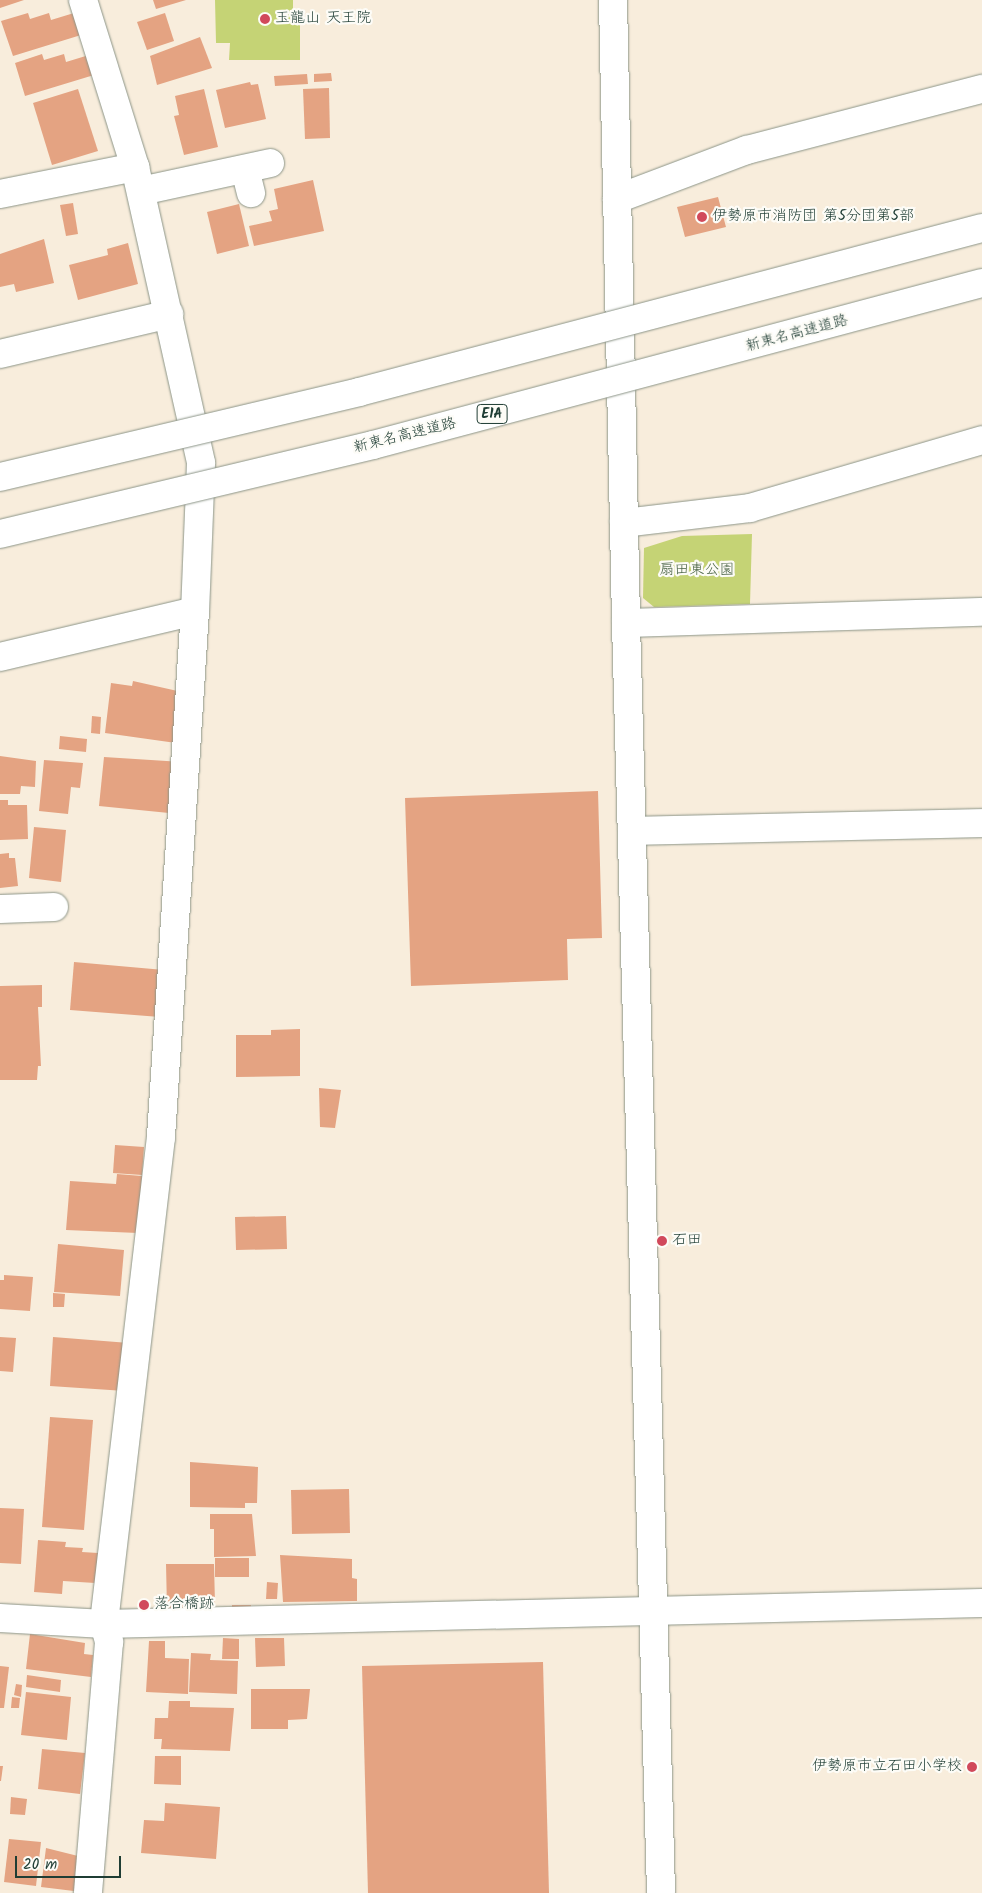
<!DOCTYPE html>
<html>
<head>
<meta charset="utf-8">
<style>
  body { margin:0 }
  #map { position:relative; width:982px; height:1893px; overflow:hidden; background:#f8eddc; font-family:Kalam,"Klee One",sans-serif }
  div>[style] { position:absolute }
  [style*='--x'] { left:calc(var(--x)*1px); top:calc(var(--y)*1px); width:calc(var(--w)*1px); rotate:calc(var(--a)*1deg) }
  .green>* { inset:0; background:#c5d375 }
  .building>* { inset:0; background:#e4a382 }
  .roads { filter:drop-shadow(0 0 1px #8c9588) drop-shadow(0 0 1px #8c9588) }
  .minor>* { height:28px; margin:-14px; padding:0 14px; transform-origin:14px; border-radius:14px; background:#fff }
  .bridges { filter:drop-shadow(0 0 1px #8c9588) drop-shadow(0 0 1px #8c9588) }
  .highway-bridge>* { height:28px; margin:-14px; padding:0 14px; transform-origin:14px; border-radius:14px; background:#fff }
  .dots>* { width:14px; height:14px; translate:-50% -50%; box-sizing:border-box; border:2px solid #fdfcf7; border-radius:50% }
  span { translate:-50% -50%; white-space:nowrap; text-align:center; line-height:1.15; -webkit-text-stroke:4.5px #fdfcf7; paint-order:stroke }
  .shield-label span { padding:1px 4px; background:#fdfcf7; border:1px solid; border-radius:4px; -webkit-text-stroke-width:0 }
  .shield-label { font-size:14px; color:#1f3d34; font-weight:700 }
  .poi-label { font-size:15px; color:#1f3d34 }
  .left { translate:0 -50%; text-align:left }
  .right { translate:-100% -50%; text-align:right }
  .street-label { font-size:15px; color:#1f3d34 }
  .park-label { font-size:15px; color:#486244 }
  .scale { position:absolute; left:15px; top:1856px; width:106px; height:22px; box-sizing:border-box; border:2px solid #1f3d34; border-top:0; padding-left:6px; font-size:15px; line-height:18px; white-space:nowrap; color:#1f3d34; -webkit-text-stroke:4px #fdfcf7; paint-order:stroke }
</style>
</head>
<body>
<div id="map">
  <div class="green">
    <div style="clip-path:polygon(215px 0,293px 0,293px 24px,300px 24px,300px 60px,229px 60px,230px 43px,216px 43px)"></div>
    <div style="clip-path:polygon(752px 534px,750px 604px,654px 607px,643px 598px,644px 548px,682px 536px)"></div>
  </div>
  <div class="building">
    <div style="clip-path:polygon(0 0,24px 0,0 8px)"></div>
    <div style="clip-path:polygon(153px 0,186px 0,156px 9px)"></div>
    <div style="clip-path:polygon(28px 13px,30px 19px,49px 13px,51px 20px,74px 13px,81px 35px,13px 56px,1px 21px)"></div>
    <div style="clip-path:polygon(165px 13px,174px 41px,147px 50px,137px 22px)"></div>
    <div style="clip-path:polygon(200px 37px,212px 68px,157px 85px,150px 56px)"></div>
    <div style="clip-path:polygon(42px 54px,44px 60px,64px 54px,66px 62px,89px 55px,94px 75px,25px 96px,15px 63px)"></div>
    <div style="clip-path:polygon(331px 73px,332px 81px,314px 82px,314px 74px)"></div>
    <div style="clip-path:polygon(307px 74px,308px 84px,275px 86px,274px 76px)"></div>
    <div style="clip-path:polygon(250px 82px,251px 85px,258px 84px,266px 119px,225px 128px,216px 90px)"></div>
    <div style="clip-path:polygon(329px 88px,330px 138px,305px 139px,303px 89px)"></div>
    <div style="clip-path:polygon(78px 89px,98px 151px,52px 165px,33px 103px)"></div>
    <div style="clip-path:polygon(204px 89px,218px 147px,184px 155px,174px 116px,179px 115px,175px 96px)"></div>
    <div style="clip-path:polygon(313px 180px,324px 231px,254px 246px,249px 226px,272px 221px,269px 211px,278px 209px,274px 189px)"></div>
    <div style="clip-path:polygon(718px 197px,726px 227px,685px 237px,677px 207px)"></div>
    <div style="clip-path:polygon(73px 203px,78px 234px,66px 236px,60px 205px)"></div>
    <div style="clip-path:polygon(239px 204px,249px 246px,217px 254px,207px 212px)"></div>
    <div style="clip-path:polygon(44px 239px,54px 283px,16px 292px,14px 284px,0 287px,0 254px)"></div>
    <div style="clip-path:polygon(128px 243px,138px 284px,78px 300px,69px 265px,108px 255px,107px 249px)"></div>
    <div style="clip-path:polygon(133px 681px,182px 692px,176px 743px,105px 733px,111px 683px,132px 686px)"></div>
    <div style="clip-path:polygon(92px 716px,101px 717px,100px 734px,91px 733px)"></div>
    <div style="clip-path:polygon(60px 736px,87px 739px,86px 752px,59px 749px)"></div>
    <div style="clip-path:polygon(0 756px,36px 761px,35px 787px,21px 786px,20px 794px,0 794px)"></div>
    <div style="clip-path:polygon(104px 757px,182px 762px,179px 814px,99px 806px)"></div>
    <div style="clip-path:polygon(44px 760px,83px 763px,80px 788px,71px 787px,68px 814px,39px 811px)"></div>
    <div style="clip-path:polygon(598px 791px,602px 938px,567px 939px,568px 980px,411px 986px,405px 798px)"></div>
    <div style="clip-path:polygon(0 800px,8px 800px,8px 805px,27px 805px,28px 839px,0 840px)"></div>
    <div style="clip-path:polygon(34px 827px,66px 830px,61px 882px,29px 878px)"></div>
    <div style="clip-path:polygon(9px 853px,9px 858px,15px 858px,18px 886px,0 888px,0 854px)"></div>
    <div style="clip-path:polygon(74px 962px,164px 970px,160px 1017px,70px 1010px)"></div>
    <div style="clip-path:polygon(42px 985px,42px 1007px,38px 1007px,41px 1066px,38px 1066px,37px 1080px,0 1080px,0 986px)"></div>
    <div style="clip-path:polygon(300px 1029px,300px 1076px,236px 1077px,236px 1035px,271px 1035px,271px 1030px)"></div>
    <div style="clip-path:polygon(319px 1088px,341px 1090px,335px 1128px,320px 1127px)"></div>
    <div style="clip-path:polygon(115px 1145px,144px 1147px,142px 1175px,113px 1173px)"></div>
    <div style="clip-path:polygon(117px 1174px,142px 1176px,138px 1233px,66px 1230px,70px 1181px,116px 1184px)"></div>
    <div style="clip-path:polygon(286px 1216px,287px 1249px,236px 1250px,235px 1217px)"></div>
    <div style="clip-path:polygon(58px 1244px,124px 1250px,120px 1296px,54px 1292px)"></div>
    <div style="clip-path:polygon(4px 1275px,33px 1277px,30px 1311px,0 1309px,0 1280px,4px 1280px)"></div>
    <div style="clip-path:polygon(53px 1293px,65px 1294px,64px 1307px,53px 1307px)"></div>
    <div style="clip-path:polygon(0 1337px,16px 1338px,13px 1372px,0 1371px)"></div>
    <div style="clip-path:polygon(53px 1337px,129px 1343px,125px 1391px,50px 1386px)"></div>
    <div style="clip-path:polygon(50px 1417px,93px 1420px,84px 1530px,42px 1527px)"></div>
    <div style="clip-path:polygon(190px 1462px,258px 1467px,257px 1503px,245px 1503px,245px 1508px,190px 1507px)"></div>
    <div style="clip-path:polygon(349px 1489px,350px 1533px,292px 1534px,291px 1490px)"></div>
    <div style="clip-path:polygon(0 1508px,24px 1509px,21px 1564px,0 1563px)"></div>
    <div style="clip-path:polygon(210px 1514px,252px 1514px,256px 1556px,214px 1557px,214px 1529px,210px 1529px)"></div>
    <div style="clip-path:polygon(38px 1540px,66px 1542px,65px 1547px,83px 1548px,82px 1552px,98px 1553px,95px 1583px,63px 1581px,62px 1594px,34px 1592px)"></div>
    <div style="clip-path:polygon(280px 1555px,352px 1559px,352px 1578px,357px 1579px,357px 1601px,283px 1602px)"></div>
    <div style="clip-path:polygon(215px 1558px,249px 1558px,249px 1577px,215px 1577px)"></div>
    <div style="clip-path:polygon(166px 1564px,214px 1564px,215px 1604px,205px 1604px,206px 1612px,167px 1609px)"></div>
    <div style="clip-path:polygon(267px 1582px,278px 1583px,277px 1599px,266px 1599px)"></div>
    <div style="clip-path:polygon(232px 1605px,251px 1605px,251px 1613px,232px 1613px)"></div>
    <div style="clip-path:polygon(30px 1634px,85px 1643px,84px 1654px,93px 1655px,91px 1677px,26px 1669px)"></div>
    <div style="clip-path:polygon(223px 1638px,239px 1639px,239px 1659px,222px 1659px)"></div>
    <div style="clip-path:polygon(255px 1638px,284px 1638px,285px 1666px,256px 1667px)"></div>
    <div style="clip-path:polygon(149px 1641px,165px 1641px,165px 1658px,189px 1659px,188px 1694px,146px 1692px)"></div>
    <div style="clip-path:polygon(191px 1653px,211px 1654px,210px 1660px,238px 1661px,237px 1694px,189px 1692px)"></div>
    <div style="clip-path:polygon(543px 1662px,549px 1893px,368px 1893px,362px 1666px)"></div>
    <div style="clip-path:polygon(0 1666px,9px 1667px,4px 1708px,0 1708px)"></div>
    <div style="clip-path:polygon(27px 1675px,61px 1680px,60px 1692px,26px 1687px)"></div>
    <div style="clip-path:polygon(16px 1684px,22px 1685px,21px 1697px,14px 1695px)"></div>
    <div style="clip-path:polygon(251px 1689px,310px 1689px,307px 1719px,288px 1720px,288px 1729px,251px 1729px)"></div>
    <div style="clip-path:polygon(26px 1692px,71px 1697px,67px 1740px,21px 1735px)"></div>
    <div style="clip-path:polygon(12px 1697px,20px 1698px,19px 1708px,11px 1708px)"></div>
    <div style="clip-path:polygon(169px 1701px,190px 1701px,190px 1707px,234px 1708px,230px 1751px,161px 1749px,162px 1739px,154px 1739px,155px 1718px,168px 1718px)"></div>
    <div style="clip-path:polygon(42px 1749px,85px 1753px,80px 1794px,38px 1789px)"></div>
    <div style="clip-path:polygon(155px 1756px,181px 1756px,181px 1785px,154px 1784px)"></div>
    <div style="clip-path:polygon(0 1766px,3px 1766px,1px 1781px,0 1781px)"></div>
    <div style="clip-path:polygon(11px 1797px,27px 1799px,25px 1815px,10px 1814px)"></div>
    <div style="clip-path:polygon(165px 1803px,220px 1807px,216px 1859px,141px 1853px,144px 1820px,164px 1821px)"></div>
    <div style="clip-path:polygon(9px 1839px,41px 1842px,36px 1886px,4px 1882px)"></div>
    <div style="clip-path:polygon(46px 1848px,78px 1856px,75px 1877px,84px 1878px,82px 1892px,41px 1887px)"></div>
  </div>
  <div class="roads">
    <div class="minor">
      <div style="--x:83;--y:0;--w:175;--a:72.7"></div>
      <div style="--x:135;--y:167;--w:303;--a:77.4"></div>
      <div style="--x:201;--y:463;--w:148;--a:92.3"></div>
      <div style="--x:195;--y:611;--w:527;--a:93.7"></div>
      <div style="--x:161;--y:1137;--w:490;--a:96.7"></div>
      <div style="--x:104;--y:1624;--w:19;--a:74"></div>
      <div style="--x:109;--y:1642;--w:252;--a:94.8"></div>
      <div style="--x:613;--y:0;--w:623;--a:88.8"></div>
      <div style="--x:626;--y:623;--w:1270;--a:88.42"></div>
      <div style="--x:245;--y:169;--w:25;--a:76"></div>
      <div style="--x:141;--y:191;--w:132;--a:-12.2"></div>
      <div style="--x:0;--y:194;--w:138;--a:-11.3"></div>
      <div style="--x:617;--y:199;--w:139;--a:-20.7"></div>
      <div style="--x:747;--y:150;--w:243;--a:-14.6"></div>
      <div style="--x:0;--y:354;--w:174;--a:-13.3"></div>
      <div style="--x:624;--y:523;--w:127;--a:-6.8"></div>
      <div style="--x:750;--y:508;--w:242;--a:-16.3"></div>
      <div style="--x:626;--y:623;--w:356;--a:-1.8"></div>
      <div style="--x:0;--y:657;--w:200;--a:-13.3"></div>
      <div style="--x:632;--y:831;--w:350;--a:-1.3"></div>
      <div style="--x:0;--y:909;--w:54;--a:-2.1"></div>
      <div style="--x:0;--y:1618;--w:104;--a:3.3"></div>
      <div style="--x:104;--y:1624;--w:878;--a:-1.37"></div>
    </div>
  </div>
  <div class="bridges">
    <div class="highway-bridge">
      <div style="--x:0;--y:477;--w:369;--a:-13.3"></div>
      <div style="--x:359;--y:392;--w:644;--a:-14.75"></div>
      <div style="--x:0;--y:534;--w:383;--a:-13.4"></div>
      <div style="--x:373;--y:445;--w:630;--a:-14.9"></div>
    </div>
  </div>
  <div class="dots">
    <div style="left:265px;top:19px;background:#d1495b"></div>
    <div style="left:702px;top:217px;background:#d1495b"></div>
    <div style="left:662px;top:1241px;background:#d1495b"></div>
    <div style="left:144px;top:1605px;background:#d1495b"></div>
    <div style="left:972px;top:1767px;background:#d1495b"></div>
  </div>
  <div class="shield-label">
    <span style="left:492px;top:414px">E1A</span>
  </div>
  <div class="poi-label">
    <span class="left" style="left:275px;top:19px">玉龍山 天王院</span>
    <span class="left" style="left:712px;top:217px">伊勢原市消防団 第5分団第5部</span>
    <span class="left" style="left:672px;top:1241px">石田</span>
    <span class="left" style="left:154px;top:1605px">落合橋跡</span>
    <span class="right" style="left:962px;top:1767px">伊勢原市立石田小学校</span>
  </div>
  <div class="street-label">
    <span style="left:797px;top:334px;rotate:-15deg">新東名高速道路</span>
    <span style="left:405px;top:436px;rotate:-14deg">新東名高速道路</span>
  </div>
  <div class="park-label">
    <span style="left:697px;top:571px">扇田東公園</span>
  </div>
  <div class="scale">20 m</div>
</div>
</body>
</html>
